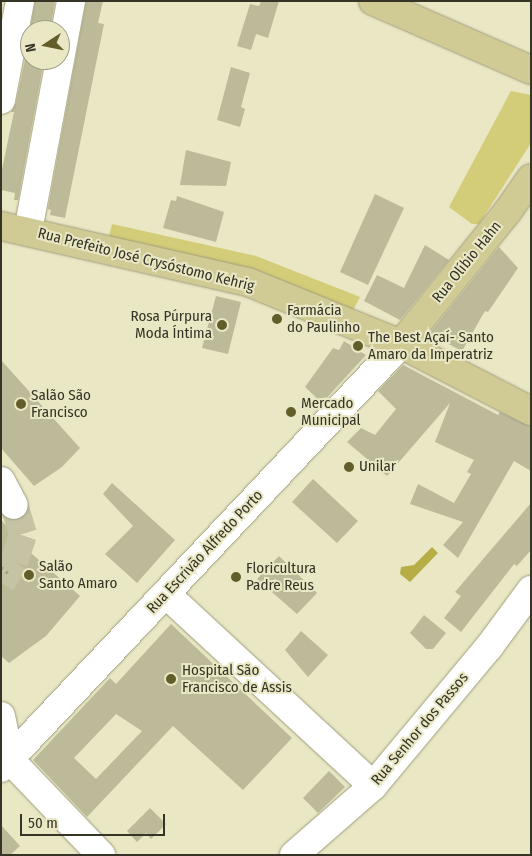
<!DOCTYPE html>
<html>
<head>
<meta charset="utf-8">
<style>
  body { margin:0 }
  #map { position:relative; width:532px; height:856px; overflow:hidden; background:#e9e7c4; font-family:"Fira Sans Condensed",sans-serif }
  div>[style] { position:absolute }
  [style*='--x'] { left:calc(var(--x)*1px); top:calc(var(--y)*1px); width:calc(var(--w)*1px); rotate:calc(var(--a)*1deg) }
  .green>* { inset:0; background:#d3cc78 }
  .water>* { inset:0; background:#b6ad46 }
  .building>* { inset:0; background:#bcba98 }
  .minor-tunnel>* { height:28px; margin-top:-14px; transform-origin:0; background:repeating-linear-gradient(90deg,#c5c3a4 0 28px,transparent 0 42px) }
  .path>* { height:3px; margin-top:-1.5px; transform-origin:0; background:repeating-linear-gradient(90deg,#a3a287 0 2.5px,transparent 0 6.5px) }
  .roads { filter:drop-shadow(0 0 1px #9f9c7b) drop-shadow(0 0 1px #9f9c7b) }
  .minor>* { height:28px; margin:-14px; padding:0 14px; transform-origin:14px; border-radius:14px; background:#fff }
  .major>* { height:28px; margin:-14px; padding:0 14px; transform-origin:14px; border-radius:14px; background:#d0cb94 }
  .dots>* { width:14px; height:14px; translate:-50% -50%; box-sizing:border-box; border:2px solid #e9e7c4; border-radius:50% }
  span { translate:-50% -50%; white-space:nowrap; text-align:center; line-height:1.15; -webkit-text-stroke:4px #e9e7c4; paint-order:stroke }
  .street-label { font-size:15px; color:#353426 }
  .poi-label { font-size:15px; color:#353426 }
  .left { translate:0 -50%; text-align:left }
  .right { translate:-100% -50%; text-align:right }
  .frame { position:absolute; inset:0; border:2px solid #353426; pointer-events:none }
  .north { position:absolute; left:20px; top:20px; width:50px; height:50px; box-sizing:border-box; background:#e9e7c4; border:1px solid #a19f85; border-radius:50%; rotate:259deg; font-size:14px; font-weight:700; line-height:20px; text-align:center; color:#353426 }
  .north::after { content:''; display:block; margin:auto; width:18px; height:22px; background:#625e2a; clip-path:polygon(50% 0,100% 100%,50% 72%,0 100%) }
  .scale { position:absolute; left:20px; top:814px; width:145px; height:22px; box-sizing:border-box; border:2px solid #353426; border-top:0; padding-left:6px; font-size:15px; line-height:18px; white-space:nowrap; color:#353426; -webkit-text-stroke:4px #e9e7c4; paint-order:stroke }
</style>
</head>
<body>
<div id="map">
  <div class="green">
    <div style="clip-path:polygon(511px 91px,531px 95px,531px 143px,479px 224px,472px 224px,449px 207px)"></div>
    <div style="clip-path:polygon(112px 224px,256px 256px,360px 297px,350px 316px,107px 244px)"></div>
  </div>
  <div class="water">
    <div style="clip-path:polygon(432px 547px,438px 553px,410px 582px,400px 574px,401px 567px,414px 565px)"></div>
  </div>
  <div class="building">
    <div style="clip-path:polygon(35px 1px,55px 1px,50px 30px,30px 30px)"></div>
    <div style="clip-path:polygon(86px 1px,103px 1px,98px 23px,104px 24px,65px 218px,50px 215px,51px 210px,48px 209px)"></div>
    <div style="clip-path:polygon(261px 1px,279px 1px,268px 38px,256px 34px,251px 50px,237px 46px,250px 4px,259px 6px)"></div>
    <div style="clip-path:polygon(25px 60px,44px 60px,18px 200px,14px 200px,15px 193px,1px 190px,1px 174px,14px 112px,11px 112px,16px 103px)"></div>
    <div style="clip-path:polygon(231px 67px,250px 73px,241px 107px,245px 109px,240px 127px,217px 120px)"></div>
    <div style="clip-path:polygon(186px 150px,231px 162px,226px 186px,180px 185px)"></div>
    <div style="clip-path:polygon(375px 194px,404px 208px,368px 285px,340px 272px)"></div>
    <div style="clip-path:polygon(177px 196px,224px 212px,216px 242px,163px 228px,171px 200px,176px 201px)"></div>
    <div style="clip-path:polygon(425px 245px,449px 260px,400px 320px,364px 301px,377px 275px,404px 288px)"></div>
    <div style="clip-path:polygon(499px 247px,518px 268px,488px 312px,485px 311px,462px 351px,429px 334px)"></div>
    <div style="clip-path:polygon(216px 296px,241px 302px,228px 354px,202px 348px)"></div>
    <div style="clip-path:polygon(344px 341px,366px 355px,322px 403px,305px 387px,333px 348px,339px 350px)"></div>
    <div style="clip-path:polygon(1px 360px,80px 448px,62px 467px,34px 486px,1px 448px)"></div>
    <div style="clip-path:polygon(403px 365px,498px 415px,500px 412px,531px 426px,531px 471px,514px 461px,458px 558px,443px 545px,463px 522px,410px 504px,418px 484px,454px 503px,471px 474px,467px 472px,474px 460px,435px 442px,450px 403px,387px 476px,347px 442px,361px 428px,375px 435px,396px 409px,378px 391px)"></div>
    <div style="clip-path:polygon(313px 479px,358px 521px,337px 543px,292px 502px)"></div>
    <div style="clip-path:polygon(112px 483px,175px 540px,137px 583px,105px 554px,133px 526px,103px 494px)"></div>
    <div style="clip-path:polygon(531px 503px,531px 550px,517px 566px,514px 564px,461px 632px,444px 618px,461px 596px,455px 592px)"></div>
    <div style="clip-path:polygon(1px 520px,32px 554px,80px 596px,46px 636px,9px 663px,1px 656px)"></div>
    <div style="clip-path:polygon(279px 556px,317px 593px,297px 614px,257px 579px)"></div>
    <div style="clip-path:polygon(424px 615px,446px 633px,433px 649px,426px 649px,410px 633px)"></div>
    <div style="clip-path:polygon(evenodd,171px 624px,292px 738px,243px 790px,173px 726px,87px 817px,33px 760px,110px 678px,116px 684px,171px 624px,116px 714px,142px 731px,96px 779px,74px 758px,116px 714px)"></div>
    <div style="clip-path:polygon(301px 631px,328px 655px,308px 677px,285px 650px)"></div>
    <div style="clip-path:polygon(329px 771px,345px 787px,318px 813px,303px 798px)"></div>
    <div style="clip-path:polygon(150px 808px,166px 824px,151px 839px,146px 833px,137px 842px,127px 831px)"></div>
    <div style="clip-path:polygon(1px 825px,20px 846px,10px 855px,1px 855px)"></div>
  </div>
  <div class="minor-tunnel">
    <div style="--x:1;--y:583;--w:25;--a:-58"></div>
    <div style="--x:14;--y:562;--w:29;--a:-72"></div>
    <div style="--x:23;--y:534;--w:30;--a:-107"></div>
  </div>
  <div class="path">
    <div style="--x:1;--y:567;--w:9;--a:41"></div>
  </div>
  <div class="roads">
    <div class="minor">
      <div style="--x:1;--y:100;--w:101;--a:-79.1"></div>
      <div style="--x:28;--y:231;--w:234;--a:-79.4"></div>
      <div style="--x:1;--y:481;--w:27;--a:62"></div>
      <div style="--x:166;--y:594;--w:282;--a:42.8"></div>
      <div style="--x:1;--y:716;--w:45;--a:78.4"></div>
      <div style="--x:10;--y:760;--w:132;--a:46.2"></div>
      <div style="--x:1;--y:768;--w:583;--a:-46.67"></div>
      <div style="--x:294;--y:855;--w:105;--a:-41.1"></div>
      <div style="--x:373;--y:786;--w:181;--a:-50.2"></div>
      <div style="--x:489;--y:647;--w:71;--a:-53.6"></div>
    </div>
    <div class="major">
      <div style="--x:373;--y:1;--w:172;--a:23.6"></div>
      <div style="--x:1;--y:226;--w:253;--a:12.8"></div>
      <div style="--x:248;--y:282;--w:165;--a:22.1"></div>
      <div style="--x:401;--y:344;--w:146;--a:27.3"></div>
      <div style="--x:401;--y:344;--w:171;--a:-51.2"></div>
      <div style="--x:508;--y:211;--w:40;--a:-55.1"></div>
    </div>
  </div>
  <div class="dots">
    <div style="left:277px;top:319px;background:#625e2a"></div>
    <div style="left:222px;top:325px;background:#625e2a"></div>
    <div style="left:358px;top:346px;background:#625e2a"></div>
    <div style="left:21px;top:404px;background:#625e2a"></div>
    <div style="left:291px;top:412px;background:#625e2a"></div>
    <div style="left:349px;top:467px;background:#625e2a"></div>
    <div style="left:29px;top:575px;background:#625e2a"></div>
    <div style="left:236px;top:577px;background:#625e2a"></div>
    <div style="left:171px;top:679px;background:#625e2a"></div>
  </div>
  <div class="street-label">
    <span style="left:146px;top:260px;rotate:14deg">Rua Prefeito José Crysóstomo Kehrig</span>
    <span style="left:467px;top:262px;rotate:-51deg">Rua Olíbio Hahn</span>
    <span style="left:205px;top:552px;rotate:-47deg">Rua Escrivão Alfredo Porto</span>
    <span style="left:420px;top:729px;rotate:-50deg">Rua Senhor dos Passos</span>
  </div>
  <div class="poi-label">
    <span class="left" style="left:287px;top:319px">Farmácia<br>do Paulinho</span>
    <span class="right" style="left:212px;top:325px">Rosa Púrpura<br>Moda Íntima</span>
    <span class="left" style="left:368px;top:346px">The Best Açaí- Santo<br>Amaro da Imperatriz</span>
    <span class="left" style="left:31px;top:404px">Salão São<br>Francisco</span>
    <span class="left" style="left:301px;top:412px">Mercado<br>Municipal</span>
    <span class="left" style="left:359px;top:467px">Unilar</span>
    <span class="left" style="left:39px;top:575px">Salão<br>Santo Amaro</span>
    <span class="left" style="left:246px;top:577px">Floricultura<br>Padre Reus</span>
    <span class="left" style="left:182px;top:679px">Hospital São<br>Francisco de Assis</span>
  </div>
  <div class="frame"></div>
  <div class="north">N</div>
  <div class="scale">50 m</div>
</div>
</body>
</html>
